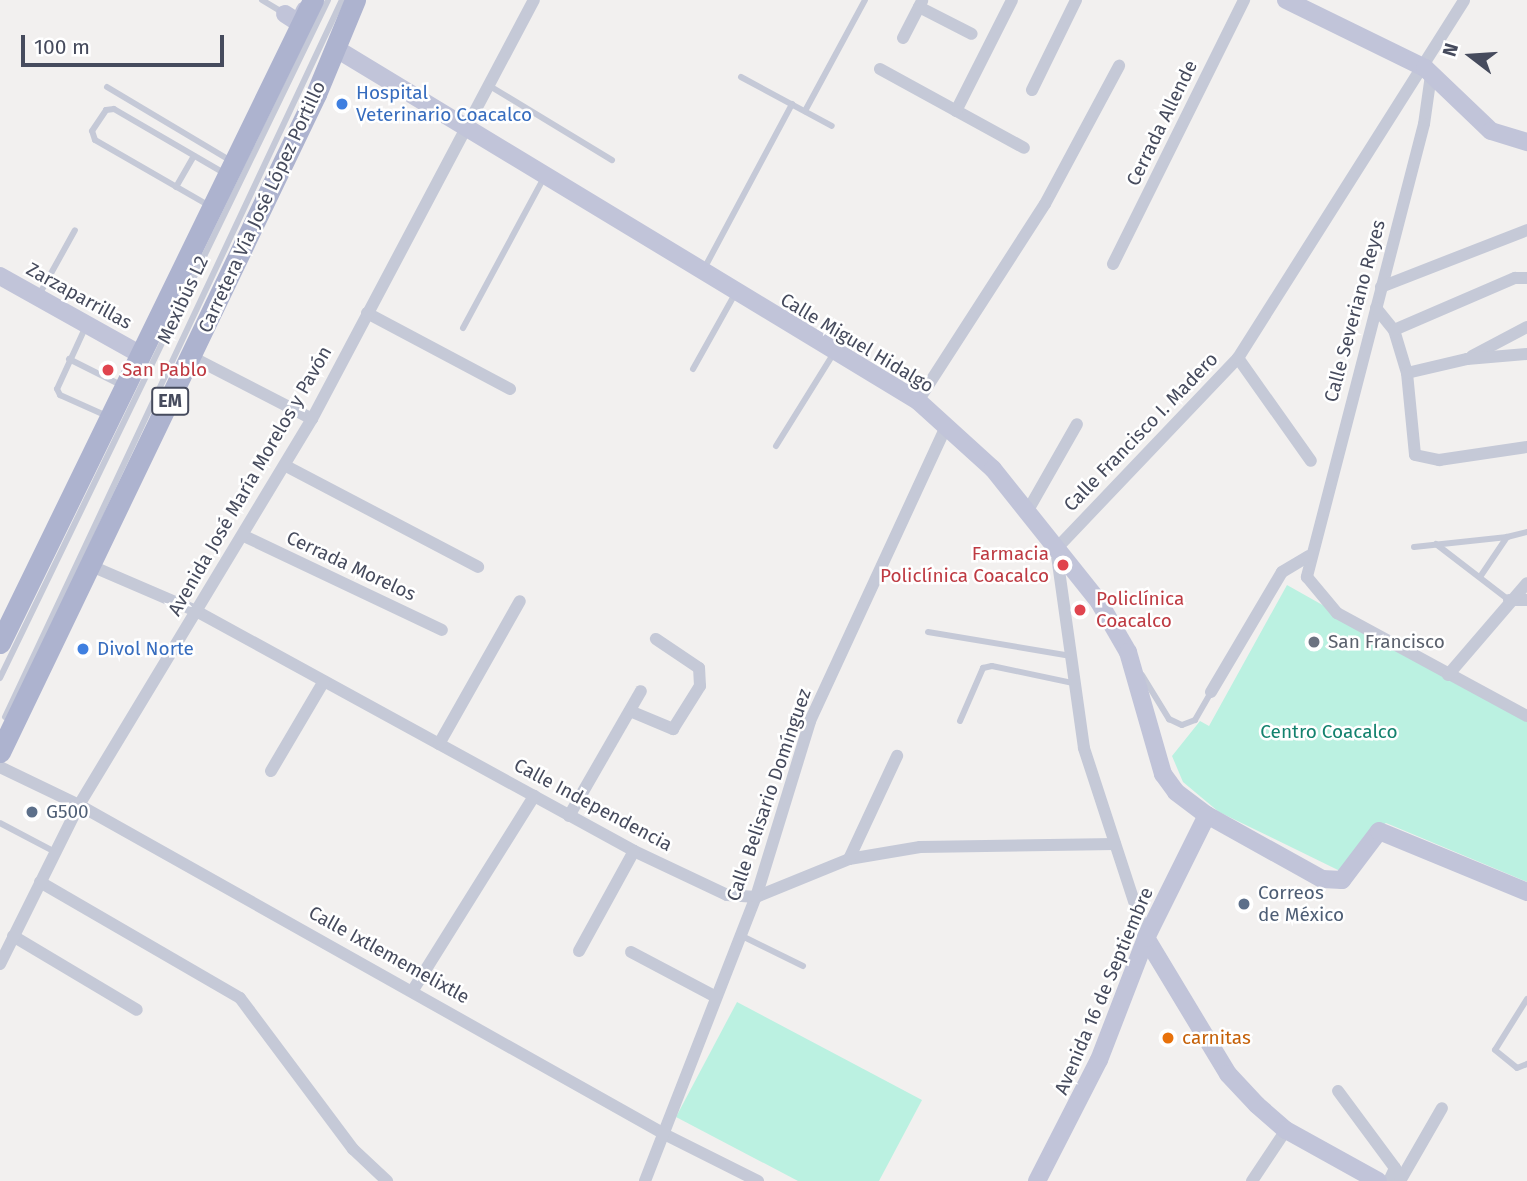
<!DOCTYPE html>
<html>
<head>
<meta charset="utf-8">
<style>
  body { margin:0 }
  #map { position:relative; width:1527px; height:1181px; overflow:hidden; background:#f2f0ef; font-family:"Fira Sans",sans-serif }
  div>[style] { position:absolute }
  [style*='--x'] { left:calc(var(--x)*1px); top:calc(var(--y)*1px); width:calc(var(--w)*1px); rotate:calc(var(--a)*1deg) }
  .green>* { inset:0; background:#bbf1e1 }
  .lane>* { height:6px; margin:-3px; padding:0 3px; transform-origin:3px; border-radius:3px; background:#c5c9d7 }
  .street>* { height:12px; margin:-6px; padding:0 6px; transform-origin:6px; border-radius:6px; background:#c5c9d7 }
  .secondary>* { height:18px; margin:-9px; padding:0 9px; transform-origin:9px; border-radius:9px; background:#c1c4d9 }
  .primary>* { height:21px; margin:-10.5px; padding:0 10.5px; transform-origin:10.5px; border-radius:10.5px; background:#adb3cf }
  .dots>* { width:19px; height:19px; translate:-50% -50%; box-sizing:border-box; border:4px solid #fff; border-radius:50% }
  span { translate:-50% -50%; white-space:nowrap; text-align:center; line-height:1.15; -webkit-text-stroke:5px #fff; paint-order:stroke }
  .shield-label span { padding:2px 5px; background:#fff; border:2px solid; border-radius:5px; -webkit-text-stroke-width:0 }
  .shield-label { font-size:18px; color:#464b5d; font-weight:700 }
  .shop-label { font-size:19px; color:#366cbe }
  .left { translate:0 -50%; text-align:left }
  .street-label { font-size:19px; color:#464b5d }
  .health-label { font-size:19px; color:#be3a42 }
  .right { translate:-100% -50%; text-align:right }
  .worship-label { font-size:19px; color:#5b616d }
  .park-label { font-size:19px; color:#13826e }
  .service-label { font-size:19px; color:#4e5e75 }
  .food-label { font-size:19px; color:#c56008 }
  .north { position:absolute; left:1436px; top:21px; width:70px; height:70px; -webkit-text-stroke:5px #fff; paint-order:stroke; rotate:287deg; font-size:19px; font-weight:700; line-height:28px; text-align:center; color:#464b5d }
  .north::after { content:''; display:block; margin:auto; width:24px; height:32px; background:#464b5d; clip-path:polygon(50% 0,100% 100%,50% 72%,0 100%) }
  .scale { position:absolute; left:21px; top:35px; width:203px; height:32px; box-sizing:border-box; border:4px solid #464b5d; border-top:0; padding-left:9px; font-size:21px; line-height:24px; white-space:nowrap; color:#464b5d; -webkit-text-stroke:5px #fff; paint-order:stroke }
</style>
</head>
<body>
<div id="map">
  <div class="green">
    <div style="clip-path:polygon(1287px 585px,1527px 720px,1527px 882px,1386px 823px,1364px 837px,1340px 871px,1219px 812px,1183px 782px,1172px 756px,1200px 721px,1209px 726px)"></div>
    <div style="clip-path:polygon(737px 1002px,922px 1100px,879px 1181px,798px 1181px,676px 1117px)"></div>
  </div>
  <div class="lane">
    <div style="--x:262;--y:0;--w:26;--a:31"></div>
    <div style="--x:741;--y:77;--w:103;--a:28.3"></div>
    <div style="--x:488;--y:85;--w:145;--a:31.2"></div>
    <div style="--x:107;--y:87;--w:144;--a:30.8"></div>
    <div style="--x:805;--y:111;--w:126;--a:-61.6"></div>
    <div style="--x:176;--y:187;--w:36;--a:-60"></div>
    <div style="--x:208;--y:205;--w:130;--a:-150.1"></div>
    <div style="--x:95;--y:140;--w:9;--a:-108"></div>
    <div style="--x:92;--y:131;--w:25;--a:-56"></div>
    <div style="--x:106;--y:110;--w:8;--a:-7"></div>
    <div style="--x:114;--y:109;--w:127;--a:30.2"></div>
    <div style="--x:705;--y:267;--w:185;--a:-61.9"></div>
    <div style="--x:39;--y:295;--w:74;--a:-61"></div>
    <div style="--x:86;--y:326;--w:69;--a:114.7"></div>
    <div style="--x:57;--y:389;--w:7;--a:63"></div>
    <div style="--x:60;--y:395;--w:49;--a:24"></div>
    <div style="--x:463;--y:328;--w:173;--a:-61.7"></div>
    <div style="--x:69;--y:359;--w:58;--a:26.6"></div>
    <div style="--x:693;--y:369;--w:86;--a:-60.8"></div>
    <div style="--x:776;--y:446;--w:110;--a:-58.1"></div>
    <div style="--x:1507;--y:537;--w:21;--a:-14"></div>
    <div style="--x:1436;--y:544;--w:92;--a:37.5"></div>
    <div style="--x:1414;--y:547;--w:94;--a:-6.1"></div>
    <div style="--x:1507;--y:537;--w:48;--a:124"></div>
    <div style="--x:928;--y:632;--w:145;--a:9.5"></div>
    <div style="--x:1142;--y:675;--w:52;--a:58.5"></div>
    <div style="--x:1169;--y:719;--w:14;--a:25"></div>
    <div style="--x:1182;--y:725;--w:14;--a:-21"></div>
    <div style="--x:1195;--y:720;--w:32;--a:-60"></div>
    <div style="--x:0;--y:678;--w:753;--a:-64.18"></div>
    <div style="--x:5;--y:717;--w:792;--a:-64.83"></div>
    <div style="--x:960;--y:721;--w:58;--a:-66.5"></div>
    <div style="--x:983;--y:668;--w:9;--a:-13"></div>
    <div style="--x:992;--y:666;--w:83;--a:11.9"></div>
    <div style="--x:0;--y:823;--w:62;--a:27.8"></div>
    <div style="--x:742;--y:936;--w:68;--a:26.2"></div>
    <div style="--x:1527;--y:999;--w:60;--a:122.1"></div>
    <div style="--x:1495;--y:1050;--w:28;--a:39"></div>
    <div style="--x:1517;--y:1068;--w:11;--a:-22"></div>
  </div>
  <div class="street">
    <div style="--x:919;--y:7;--w:59;--a:27"></div>
    <div style="--x:903;--y:38;--w:42;--a:-62.8"></div>
    <div style="--x:880;--y:69;--w:164;--a:28.7"></div>
    <div style="--x:1431;--y:75;--w:49;--a:98.1"></div>
    <div style="--x:1424;--y:124;--w:468;--a:104.5"></div>
    <div style="--x:1307;--y:577;--w:47;--a:50.2"></div>
    <div style="--x:1337;--y:613;--w:216;--a:28.5"></div>
    <div style="--x:1032;--y:90;--w:100;--a:-63.9"></div>
    <div style="--x:956;--y:111;--w:124;--a:-63.2"></div>
    <div style="--x:1113;--y:264;--w:295;--a:-63.6"></div>
    <div style="--x:1381;--y:287;--w:157;--a:-21.3"></div>
    <div style="--x:1376;--y:308;--w:28;--a:51"></div>
    <div style="--x:1394;--y:330;--w:45;--a:73.2"></div>
    <div style="--x:1407;--y:373;--w:82;--a:84.4"></div>
    <div style="--x:1415;--y:455;--w:25;--a:12"></div>
    <div style="--x:1439;--y:460;--w:89;--a:-8.4"></div>
    <div style="--x:367;--y:313;--w:162;--a:28"></div>
    <div style="--x:1394;--y:330;--w:132;--a:-23.3"></div>
    <div style="--x:1515;--y:278;--w:12;--a:0"></div>
    <div style="--x:1472;--y:356;--w:62;--a:-27.8"></div>
    <div style="--x:192;--y:357;--w:135;--a:27.3"></div>
    <div style="--x:1238;--y:358;--w:126;--a:54.7"></div>
    <div style="--x:1407;--y:373;--w:62;--a:-13.1"></div>
    <div style="--x:1467;--y:359;--w:60;--a:-4.8"></div>
    <div style="--x:918;--y:401;--w:234;--a:-57.2"></div>
    <div style="--x:1045;--y:204;--w:157;--a:-61.8"></div>
    <div style="--x:286;--y:466;--w:217;--a:27.7"></div>
    <div style="--x:1027;--y:512;--w:101;--a:-60.4"></div>
    <div style="--x:244;--y:536;--w:219;--a:25.4"></div>
    <div style="--x:89;--y:565;--w:119;--a:23.3"></div>
    <div style="--x:198;--y:612;--w:497;--a:28.7"></div>
    <div style="--x:634;--y:851;--w:103;--a:25.3"></div>
    <div style="--x:727;--y:895;--w:29;--a:4"></div>
    <div style="--x:756;--y:897;--w:100;--a:-22.2"></div>
    <div style="--x:849;--y:859;--w:72;--a:-9.6"></div>
    <div style="--x:920;--y:847;--w:195;--a:-0.9"></div>
    <div style="--x:1509;--y:600;--w:18;--a:0"></div>
    <div style="--x:1448;--y:675;--w:121;--a:-49.3"></div>
    <div style="--x:1211;--y:692;--w:139;--a:-59.4"></div>
    <div style="--x:1282;--y:572;--w:31;--a:-31"></div>
    <div style="--x:630;--y:711;--w:47;--a:22.7"></div>
    <div style="--x:673;--y:729;--w:51;--a:-57.9"></div>
    <div style="--x:700;--y:686;--w:18;--a:-93"></div>
    <div style="--x:699;--y:668;--w:52;--a:-146"></div>
    <div style="--x:439;--y:744;--w:164;--a:-60.5"></div>
    <div style="--x:0;--y:767;--w:88;--a:25.7"></div>
    <div style="--x:79;--y:805;--w:673;--a:29.34"></div>
    <div style="--x:666;--y:1135;--w:103;--a:26.6"></div>
    <div style="--x:271;--y:771;--w:104;--a:-59.5"></div>
    <div style="--x:569;--y:816;--w:144;--a:-60.1"></div>
    <div style="--x:849;--y:859;--w:114;--a:-65"></div>
    <div style="--x:40;--y:882;--w:231;--a:30.1"></div>
    <div style="--x:240;--y:998;--w:189;--a:53.2"></div>
    <div style="--x:353;--y:1149;--w:47;--a:43.3"></div>
    <div style="--x:13;--y:936;--w:144;--a:30.8"></div>
    <div style="--x:1146;--y:938;--w:200;--a:-108.1"></div>
    <div style="--x:1084;--y:748;--w:201;--a:-98"></div>
    <div style="--x:1056;--y:549;--w:264;--a:-46.4"></div>
    <div style="--x:1238;--y:358;--w:423;--a:-57.7"></div>
    <div style="--x:579;--y:951;--w:114;--a:-61.2"></div>
    <div style="--x:631;--y:952;--w:96;--a:27.9"></div>
    <div style="--x:0;--y:964;--w:178;--a:-63.6"></div>
    <div style="--x:79;--y:805;--w:451;--a:-58.9"></div>
    <div style="--x:312;--y:419;--w:474;--a:-62.1"></div>
    <div style="--x:413;--y:990;--w:229;--a:-58"></div>
    <div style="--x:1338;--y:1091;--w:96;--a:53.5"></div>
    <div style="--x:1395;--y:1168;--w:14;--a:115"></div>
    <div style="--x:645;--y:1181;--w:305;--a:-68.7"></div>
    <div style="--x:756;--y:897;--w:184;--a:-72.9"></div>
    <div style="--x:810;--y:721;--w:324;--a:-65.2"></div>
    <div style="--x:1252;--y:1181;--w:61;--a:-56.3"></div>
    <div style="--x:1400;--y:1181;--w:84;--a:-60.1"></div>
  </div>
  <div class="secondary">
    <div style="--x:1286;--y:0;--w:155;--a:26.1"></div>
    <div style="--x:1425;--y:68;--w:91;--a:43.7"></div>
    <div style="--x:1491;--y:131;--w:38;--a:17"></div>
    <div style="--x:285;--y:14;--w:17;--a:33"></div>
    <div style="--x:299;--y:23;--w:14;--a:-65"></div>
    <div style="--x:341;--y:37;--w:13;--a:119"></div>
    <div style="--x:335;--y:48;--w:682;--a:31.19"></div>
    <div style="--x:918;--y:401;--w:101;--a:42.2"></div>
    <div style="--x:993;--y:469;--w:170;--a:51.4"></div>
    <div style="--x:1099;--y:602;--w:58;--a:59.9"></div>
    <div style="--x:1128;--y:652;--w:127;--a:74"></div>
    <div style="--x:1163;--y:774;--w:22;--a:54"></div>
    <div style="--x:1176;--y:792;--w:39;--a:37"></div>
    <div style="--x:1207;--y:815;--w:132;--a:29.1"></div>
    <div style="--x:1322;--y:879;--w:20;--a:3"></div>
    <div style="--x:1342;--y:880;--w:61;--a:-52.9"></div>
    <div style="--x:1379;--y:831;--w:160;--a:22.4"></div>
    <div style="--x:0;--y:276;--w:158;--a:29.2"></div>
    <div style="--x:1146;--y:938;--w:159;--a:58.9"></div>
    <div style="--x:1228;--y:1074;--w:42;--a:46.9"></div>
    <div style="--x:1257;--y:1105;--w:38;--a:41"></div>
    <div style="--x:1286;--y:1130;--w:105;--a:29"></div>
    <div style="--x:1037;--y:1181;--w:136;--a:-62.9"></div>
    <div style="--x:1099;--y:1060;--w:131;--a:-68.9"></div>
    <div style="--x:1146;--y:938;--w:137;--a:-63.6"></div>
  </div>
  <div class="primary">
    <div style="--x:0;--y:643;--w:715;--a:-64.04"></div>
    <div style="--x:0;--y:752;--w:730;--a:-64.35"></div>
    <div style="--x:316;--y:94;--w:102;--a:-67.5"></div>
  </div>
  <div class="dots">
    <div style="left:342px;top:104px;background:#3f7fe0"></div>
    <div style="left:108px;top:370px;background:#e0444e"></div>
    <div style="left:1063px;top:565px;background:#e0444e"></div>
    <div style="left:1080px;top:610px;background:#e0444e"></div>
    <div style="left:1314px;top:642px;background:#6b7280"></div>
    <div style="left:83px;top:649px;background:#3f7fe0"></div>
    <div style="left:32px;top:812px;background:#5c6f8a"></div>
    <div style="left:1244px;top:904px;background:#5c6f8a"></div>
    <div style="left:1168px;top:1038px;background:#e8710a"></div>
  </div>
  <div class="shield-label">
    <span style="left:170px;top:401px">EM</span>
  </div>
  <div class="shop-label">
    <span class="left" style="left:356px;top:104px">Hospital<br>Veterinario Coacalco</span>
    <span class="left" style="left:97px;top:649px">Divol Norte</span>
  </div>
  <div class="street-label">
    <span style="left:1162px;top:123px;rotate:-64deg">Cerrada Allende</span>
    <span style="left:262px;top:207px;rotate:-65deg">Carretera Vía José López Portillo</span>
    <span style="left:79px;top:296px;rotate:29deg">Zarzaparrillas</span>
    <span style="left:183px;top:300px;rotate:-65deg">Mexibús L2</span>
    <span style="left:1355px;top:311px;rotate:-75deg">Calle Severiano Reyes</span>
    <span style="left:857px;top:343px;rotate:31deg">Calle Miguel Hidalgo</span>
    <span style="left:1141px;top:432px;rotate:-46deg">Calle Francisco I. Madero</span>
    <span style="left:250px;top:481px;rotate:-60deg">Avenida José María Morelos y Pavón</span>
    <span style="left:351px;top:566px;rotate:25deg">Cerrada Morelos</span>
    <span style="left:769px;top:795px;rotate:-71deg">Calle Belisario Domínguez</span>
    <span style="left:593px;top:805px;rotate:28deg">Calle Independencia</span>
    <span style="left:389px;top:955px;rotate:29deg">Calle Ixtlememelixtle</span>
    <span style="left:1104px;top:991px;rotate:-67deg">Avenida 16 de Septiembre</span>
  </div>
  <div class="health-label">
    <span class="left" style="left:122px;top:370px">San Pablo</span>
    <span class="right" style="left:1049px;top:565px">Farmacia<br>Policlínica Coacalco</span>
    <span class="left" style="left:1096px;top:610px">Policlínica<br>Coacalco</span>
  </div>
  <div class="worship-label">
    <span class="left" style="left:1328px;top:642px">San Francisco</span>
  </div>
  <div class="park-label">
    <span style="left:1329px;top:732px">Centro Coacalco</span>
  </div>
  <div class="service-label">
    <span class="left" style="left:46px;top:812px">G500</span>
    <span class="left" style="left:1258px;top:904px">Correos<br>de México</span>
  </div>
  <div class="food-label">
    <span class="left" style="left:1182px;top:1038px">carnitas</span>
  </div>
  <div class="north">N</div>
  <div class="scale">100 m</div>
</div>
</body>
</html>
